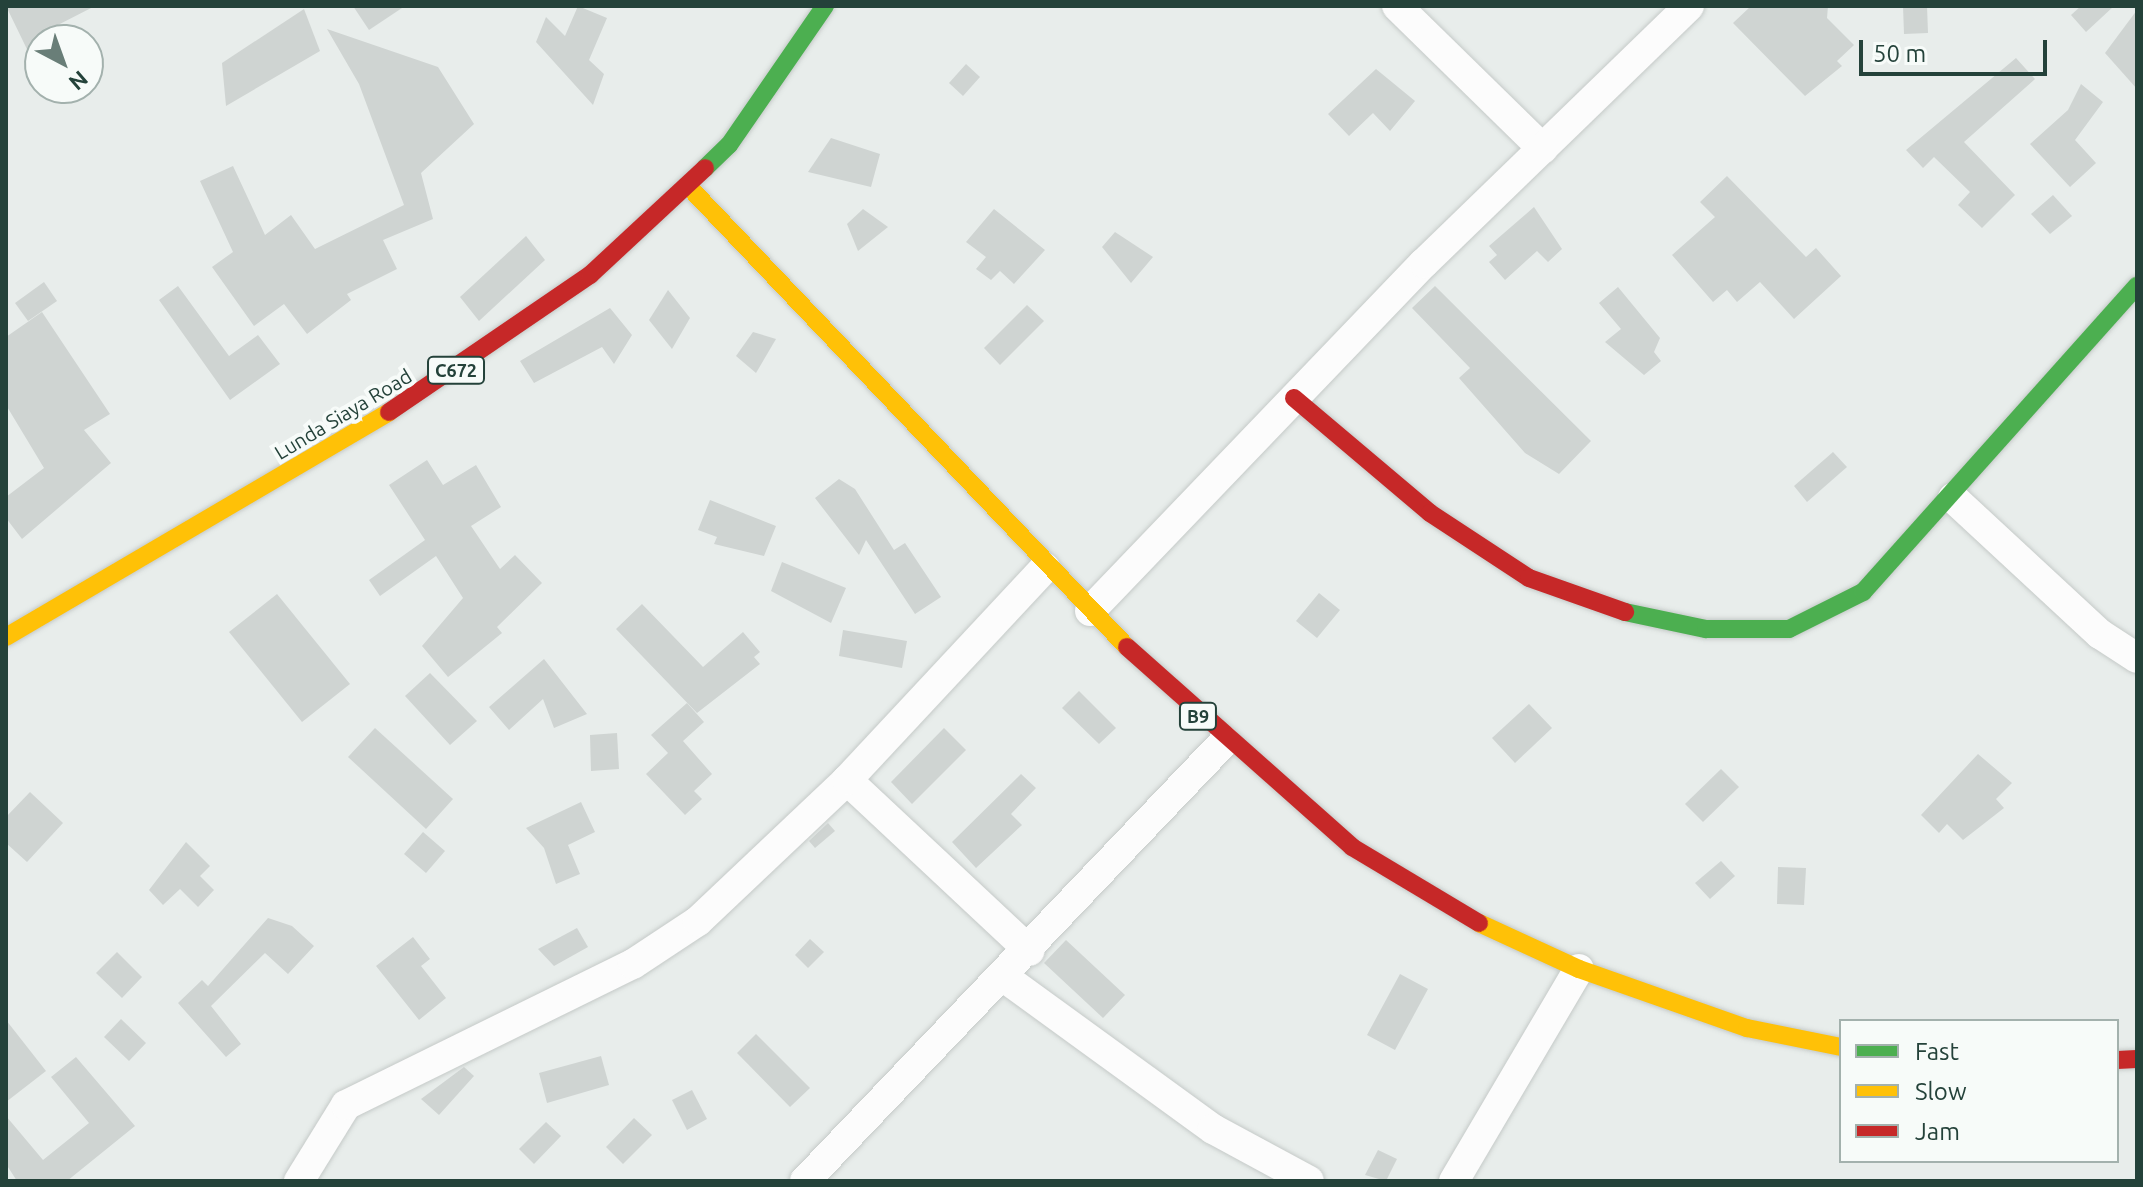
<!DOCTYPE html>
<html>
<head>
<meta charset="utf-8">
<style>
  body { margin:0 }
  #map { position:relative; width:2143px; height:1187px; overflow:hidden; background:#e8edeb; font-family:Ubuntu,sans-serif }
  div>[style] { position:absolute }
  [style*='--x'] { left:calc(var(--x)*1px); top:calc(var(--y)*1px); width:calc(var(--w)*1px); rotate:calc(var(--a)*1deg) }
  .building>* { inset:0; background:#cfd4d2 }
  .roads { filter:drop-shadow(0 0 2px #c5cac8) drop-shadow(0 0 2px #c5cac8) }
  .street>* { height:30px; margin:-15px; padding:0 15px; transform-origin:15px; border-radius:15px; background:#fcfcfc }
  .fast>* { height:18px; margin:-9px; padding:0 9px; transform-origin:9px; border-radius:9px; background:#4caf50 }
  .slow>* { height:18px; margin:-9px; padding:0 9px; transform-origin:9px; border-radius:9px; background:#ffc107 }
  .jam>* { height:18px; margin:-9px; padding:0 9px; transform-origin:9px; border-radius:9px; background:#c62828 }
  span { translate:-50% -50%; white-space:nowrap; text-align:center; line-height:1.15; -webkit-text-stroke:8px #f7fbf9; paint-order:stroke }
  .shield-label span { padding:2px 6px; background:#f7fbf9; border:2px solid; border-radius:6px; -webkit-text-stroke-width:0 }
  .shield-label { font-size:18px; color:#24423a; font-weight:700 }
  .street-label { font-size:20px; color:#24423a }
  .frame { position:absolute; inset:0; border:8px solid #24423a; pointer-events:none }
  .legend { position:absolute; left:1839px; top:1019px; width:280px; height:144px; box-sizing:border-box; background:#f7fbf9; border:2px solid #a3b1ad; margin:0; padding:10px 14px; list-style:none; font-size:24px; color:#24423a }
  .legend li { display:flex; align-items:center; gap:16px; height:40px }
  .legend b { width:40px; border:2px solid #a3b1ad }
  .north { position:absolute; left:24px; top:24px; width:80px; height:80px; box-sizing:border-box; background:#f7fbf9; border:2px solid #a3b1ad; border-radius:50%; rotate:139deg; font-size:22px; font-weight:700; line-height:32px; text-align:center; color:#24423a }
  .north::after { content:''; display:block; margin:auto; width:28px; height:36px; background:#697e78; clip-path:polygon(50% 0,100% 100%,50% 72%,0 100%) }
  .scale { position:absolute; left:1859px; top:40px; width:188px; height:36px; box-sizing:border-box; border:4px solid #24423a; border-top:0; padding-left:10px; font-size:24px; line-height:28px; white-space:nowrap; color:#24423a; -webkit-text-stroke:6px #f7fbf9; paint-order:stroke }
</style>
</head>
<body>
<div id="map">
  <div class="building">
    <div style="clip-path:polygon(6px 6px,95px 6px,52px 28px,59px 40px,40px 40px,40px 76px)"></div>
    <div style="clip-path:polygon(353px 6px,405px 6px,369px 30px)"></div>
    <div style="clip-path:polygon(578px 6px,607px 18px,589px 60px,604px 74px,593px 105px,536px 42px,546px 17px,565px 36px)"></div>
    <div style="clip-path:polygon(1751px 6px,1828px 6px,1827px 18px,1854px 45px,1837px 61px,1842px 66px,1805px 96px,1733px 23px)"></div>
    <div style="clip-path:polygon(1903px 6px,1927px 6px,1928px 33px,1904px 34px)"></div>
    <div style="clip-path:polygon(2081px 6px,2114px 6px,2086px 32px,2071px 15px)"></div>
    <div style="clip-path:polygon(304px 9px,320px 51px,226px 106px,222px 63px)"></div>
    <div style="clip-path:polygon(2137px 10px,2137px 89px,2105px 53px)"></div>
    <div style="clip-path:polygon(327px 29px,438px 67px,474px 124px,421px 173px,433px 219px,383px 240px,397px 269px,347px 294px,351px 300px,307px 334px,284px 304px,254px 326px,212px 267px,233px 252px,200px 181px,233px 166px,265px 235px,291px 215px,315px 249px,404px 205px,359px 84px)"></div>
    <div style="clip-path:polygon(2016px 58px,2035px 79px,1964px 142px,2015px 195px,1982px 228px,1958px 205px,1970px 192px,1934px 157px,1923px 168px,1906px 150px)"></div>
    <div style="clip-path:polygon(966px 64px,980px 77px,963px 96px,949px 83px)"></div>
    <div style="clip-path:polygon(1376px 69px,1415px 101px,1390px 131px,1373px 113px,1349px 136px,1328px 114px)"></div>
    <div style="clip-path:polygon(2081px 84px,2103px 102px,2075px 140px,2096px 163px,2070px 187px,2030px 144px,2068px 110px)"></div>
    <div style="clip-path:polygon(831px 138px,880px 154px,871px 187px,808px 172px)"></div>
    <div style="clip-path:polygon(1727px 176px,1806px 257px,1816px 248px,1841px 276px,1794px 319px,1760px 282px,1737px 302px,1727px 290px,1713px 302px,1672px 255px,1715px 217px,1700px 202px)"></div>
    <div style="clip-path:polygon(2053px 195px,2072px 216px,2050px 234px,2031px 214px)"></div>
    <div style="clip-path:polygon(1534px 207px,1562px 249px,1548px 262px,1537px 251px,1505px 280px,1489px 262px,1497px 255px,1489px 246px)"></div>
    <div style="clip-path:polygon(863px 209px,888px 227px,858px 251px,847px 224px)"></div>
    <div style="clip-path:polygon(994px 209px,1045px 250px,1014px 284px,1000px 271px,991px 280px,976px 269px,986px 257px,966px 242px)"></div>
    <div style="clip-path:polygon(1115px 232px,1153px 257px,1131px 283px,1102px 247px)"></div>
    <div style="clip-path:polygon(526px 236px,545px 260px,479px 321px,460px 297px)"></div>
    <div style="clip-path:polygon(44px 282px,57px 301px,28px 321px,15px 303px)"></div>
    <div style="clip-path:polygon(178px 286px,229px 356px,258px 335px,280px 364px,230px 400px,159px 300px)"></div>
    <div style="clip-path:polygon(1435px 286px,1591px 441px,1559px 474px,1525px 453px,1459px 378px,1470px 368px,1412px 308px)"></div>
    <div style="clip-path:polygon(1618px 287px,1660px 338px,1654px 352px,1661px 361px,1644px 375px,1605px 342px,1621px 329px,1599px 303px)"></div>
    <div style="clip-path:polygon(668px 290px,690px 318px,672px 349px,649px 320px)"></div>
    <div style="clip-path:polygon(1027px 305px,1044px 321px,1000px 365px,984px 348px)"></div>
    <div style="clip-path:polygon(610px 308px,632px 335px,614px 364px,602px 347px,534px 383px,520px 361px)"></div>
    <div style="clip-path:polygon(42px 312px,110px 414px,84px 430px,111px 463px,22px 539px,6px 518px,6px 497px,44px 468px,6px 405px,6px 337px)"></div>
    <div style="clip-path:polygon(753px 332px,776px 339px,756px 373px,736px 356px)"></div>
    <div style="clip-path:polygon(1833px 452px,1847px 467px,1807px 502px,1794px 486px)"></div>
    <div style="clip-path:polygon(427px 460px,443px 485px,476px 465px,501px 507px,471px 526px,500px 569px,515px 555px,542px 583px,497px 627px,502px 633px,448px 677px,422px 646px,463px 598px,436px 556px,380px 596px,369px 580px,425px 540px,389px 485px)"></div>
    <div style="clip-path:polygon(839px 479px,855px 489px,894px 550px,905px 543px,941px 597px,915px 614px,866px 540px,859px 555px,815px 498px)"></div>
    <div style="clip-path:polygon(710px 500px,776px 526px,764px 556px,714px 544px,717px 537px,698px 530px)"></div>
    <div style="clip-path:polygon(782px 562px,846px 588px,831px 623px,771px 591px)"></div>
    <div style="clip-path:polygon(1319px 593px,1340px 610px,1317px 638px,1296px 621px)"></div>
    <div style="clip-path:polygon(277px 594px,350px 684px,302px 722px,229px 632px)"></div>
    <div style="clip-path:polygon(642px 604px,703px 667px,743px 632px,760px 652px,754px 657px,760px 664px,697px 713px,616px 629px)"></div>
    <div style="clip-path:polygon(843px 630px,907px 641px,902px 668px,839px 656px)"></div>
    <div style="clip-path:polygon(544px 659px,587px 714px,554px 728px,543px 699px,509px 730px,489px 707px)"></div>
    <div style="clip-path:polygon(430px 673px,477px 721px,450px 745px,405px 696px)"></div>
    <div style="clip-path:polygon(1079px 691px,1116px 728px,1099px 744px,1062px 708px)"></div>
    <div style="clip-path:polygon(687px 703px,704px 722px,683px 741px,712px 774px,694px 791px,702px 799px,685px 815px,646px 774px,668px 753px,651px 735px)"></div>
    <div style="clip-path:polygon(1529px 704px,1552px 728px,1515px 763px,1492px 738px)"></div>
    <div style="clip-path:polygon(375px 728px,453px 799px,426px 829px,348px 757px)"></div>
    <div style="clip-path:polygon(944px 728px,966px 750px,912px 804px,891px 782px)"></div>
    <div style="clip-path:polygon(617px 733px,619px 769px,591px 771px,590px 735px)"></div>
    <div style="clip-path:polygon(1978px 754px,2012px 783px,1996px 799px,2004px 808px,1963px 840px,1947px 824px,1939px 833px,1921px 815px)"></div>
    <div style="clip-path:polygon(1721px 769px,1739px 787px,1703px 822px,1685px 804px)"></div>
    <div style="clip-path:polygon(1021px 774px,1036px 788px,1011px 814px,1022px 825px,976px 868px,952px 842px)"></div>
    <div style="clip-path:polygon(30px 792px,63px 823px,27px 862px,6px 843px,6px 817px)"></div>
    <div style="clip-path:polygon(581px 802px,595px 832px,568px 845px,580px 874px,556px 884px,544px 848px,526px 828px)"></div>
    <div style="clip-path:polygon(828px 823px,835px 831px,815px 848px,809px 841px)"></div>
    <div style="clip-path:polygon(423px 832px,445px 851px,426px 873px,404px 854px)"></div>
    <div style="clip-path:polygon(186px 842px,210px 866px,200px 876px,214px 890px,198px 907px,180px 889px,163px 905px,149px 890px)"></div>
    <div style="clip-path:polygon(1721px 861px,1735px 876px,1710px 899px,1695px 883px)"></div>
    <div style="clip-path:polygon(1778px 867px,1806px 868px,1804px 905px,1777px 904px)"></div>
    <div style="clip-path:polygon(268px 918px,292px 926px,314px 946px,288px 974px,265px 953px,211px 1006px,241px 1044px,226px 1057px,178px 1003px,202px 980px,208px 986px)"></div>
    <div style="clip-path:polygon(577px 928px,588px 947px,554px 966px,538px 949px)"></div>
    <div style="clip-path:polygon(413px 937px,430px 959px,421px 966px,446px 998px,419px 1020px,376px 966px)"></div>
    <div style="clip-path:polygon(810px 939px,824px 952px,808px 968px,795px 955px)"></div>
    <div style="clip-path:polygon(1066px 940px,1125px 995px,1103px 1018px,1044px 963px)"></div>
    <div style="clip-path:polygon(117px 952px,142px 977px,122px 998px,96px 973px)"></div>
    <div style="clip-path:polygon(1400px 974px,1428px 989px,1395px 1050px,1367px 1035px)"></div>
    <div style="clip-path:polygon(121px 1019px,146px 1043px,129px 1061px,104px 1037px)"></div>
    <div style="clip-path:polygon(6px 1020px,46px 1071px,6px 1102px)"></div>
    <div style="clip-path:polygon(756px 1034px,810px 1088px,790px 1107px,737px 1053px)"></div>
    <div style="clip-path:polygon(601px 1056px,609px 1085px,547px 1103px,539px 1073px)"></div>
    <div style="clip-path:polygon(76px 1057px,135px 1126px,67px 1181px,17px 1181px,6px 1164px,6px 1116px,43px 1160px,89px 1123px,51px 1077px)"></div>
    <div style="clip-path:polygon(464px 1067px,474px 1076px,439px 1115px,421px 1099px)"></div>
    <div style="clip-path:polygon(692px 1090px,707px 1119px,687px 1130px,672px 1100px)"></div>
    <div style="clip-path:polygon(634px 1118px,652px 1135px,623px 1164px,606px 1147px)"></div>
    <div style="clip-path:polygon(546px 1122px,561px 1136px,534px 1164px,519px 1149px)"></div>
    <div style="clip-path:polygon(1378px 1150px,1397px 1159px,1386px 1181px,1365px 1175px)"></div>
  </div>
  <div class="roads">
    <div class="street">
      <div style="--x:1397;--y:6;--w:204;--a:44.4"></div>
      <div style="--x:1953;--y:498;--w:200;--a:42.8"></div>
      <div style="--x:2100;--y:634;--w:44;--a:33"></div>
      <div style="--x:1090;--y:611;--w:482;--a:-46.2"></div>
      <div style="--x:1424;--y:263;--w:369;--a:-44.1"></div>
      <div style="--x:847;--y:780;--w:250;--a:43.1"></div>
      <div style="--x:1005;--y:978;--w:257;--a:36"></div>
      <div style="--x:1213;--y:1129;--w:109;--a:28.4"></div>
      <div style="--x:299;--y:1181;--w:89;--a:-58.3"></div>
      <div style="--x:346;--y:1105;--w:320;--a:-26.2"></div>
      <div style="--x:633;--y:964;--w:78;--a:-33.5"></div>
      <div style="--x:698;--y:921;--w:205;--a:-43.4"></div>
      <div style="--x:847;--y:780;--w:290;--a:-47"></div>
      <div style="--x:805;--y:1181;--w:608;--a:-46.33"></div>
      <div style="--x:1454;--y:1181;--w:246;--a:-59.5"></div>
    </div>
    <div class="fast">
      <div style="--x:705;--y:168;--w:33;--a:-44"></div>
      <div style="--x:729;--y:145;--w:169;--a:-55.4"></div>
      <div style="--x:1625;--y:612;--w:83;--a:11.9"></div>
      <div style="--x:1706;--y:629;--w:83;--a:0"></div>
      <div style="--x:1789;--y:629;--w:83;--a:-26.6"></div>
      <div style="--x:1863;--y:592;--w:411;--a:-48.2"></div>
    </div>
    <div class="slow">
      <div style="--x:689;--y:187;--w:635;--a:46.4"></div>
      <div style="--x:6;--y:637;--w:444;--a:-30.4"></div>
      <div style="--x:1479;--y:923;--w:110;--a:24.7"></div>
      <div style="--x:1579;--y:969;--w:178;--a:19.4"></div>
      <div style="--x:1747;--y:1028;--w:96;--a:11.4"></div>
    </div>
    <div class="jam">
      <div style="--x:1294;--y:398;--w:178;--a:40.2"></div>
      <div style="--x:1430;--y:513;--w:118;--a:33.3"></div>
      <div style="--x:1529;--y:578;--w:102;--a:19.5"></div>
      <div style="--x:389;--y:412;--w:243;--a:-34.3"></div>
      <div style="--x:590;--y:275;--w:157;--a:-42.9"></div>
      <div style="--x:1127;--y:647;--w:301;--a:41.6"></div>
      <div style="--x:1352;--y:847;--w:148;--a:30.9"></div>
      <div style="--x:2117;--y:1060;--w:20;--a:-3"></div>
    </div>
  </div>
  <div class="shield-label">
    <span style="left:456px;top:370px">C672</span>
    <span style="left:1198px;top:716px">B9</span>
  </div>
  <div class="street-label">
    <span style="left:343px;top:414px;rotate:-31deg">Lunda Siaya Road</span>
  </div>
  <div class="frame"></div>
  <ul class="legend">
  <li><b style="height:10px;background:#4caf50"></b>Fast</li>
  <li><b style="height:10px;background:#ffc107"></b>Slow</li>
  <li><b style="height:10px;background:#c62828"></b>Jam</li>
  </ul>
  <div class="north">N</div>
  <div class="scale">50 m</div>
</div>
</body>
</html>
